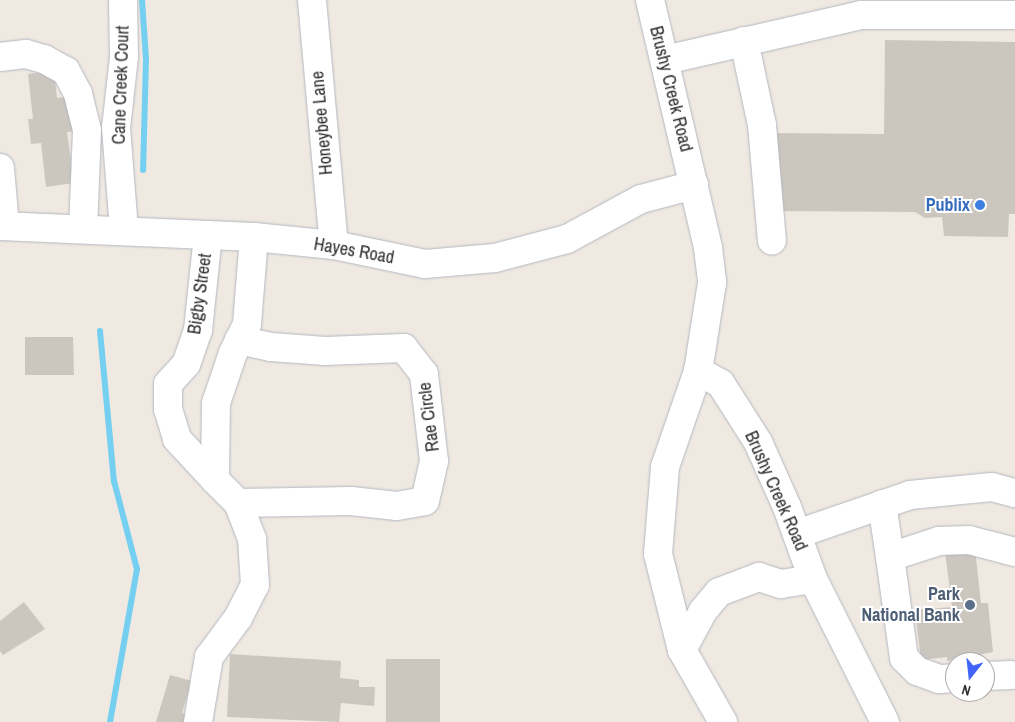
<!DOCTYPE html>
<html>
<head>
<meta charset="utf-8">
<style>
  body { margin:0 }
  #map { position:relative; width:1015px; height:722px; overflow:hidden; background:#efe9e1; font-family:"Archivo Narrow",sans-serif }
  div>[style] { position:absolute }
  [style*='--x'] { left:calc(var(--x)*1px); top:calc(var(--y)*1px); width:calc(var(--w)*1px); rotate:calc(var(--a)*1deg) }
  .stream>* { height:6px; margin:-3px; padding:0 3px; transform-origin:3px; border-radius:3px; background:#75cff0 }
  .building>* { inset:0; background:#cbc7bf }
  .roads { filter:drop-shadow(0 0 1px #b4b7c1) drop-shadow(0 0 1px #b4b7c1) }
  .minor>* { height:28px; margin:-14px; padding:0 14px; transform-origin:14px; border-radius:14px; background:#fff }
  .dots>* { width:14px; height:14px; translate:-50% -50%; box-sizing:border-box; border:2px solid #fff; border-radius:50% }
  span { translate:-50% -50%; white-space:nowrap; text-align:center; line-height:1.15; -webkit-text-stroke:4px #fff; paint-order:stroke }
  .street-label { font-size:18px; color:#2e2e2e }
  .shop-label { font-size:18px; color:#366cbe; font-weight:700 }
  .right { translate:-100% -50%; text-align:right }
  .service-label { font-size:18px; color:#4e5e75; font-weight:700 }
  .north { position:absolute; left:945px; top:652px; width:50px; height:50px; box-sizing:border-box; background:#fff; border:1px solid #ababab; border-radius:50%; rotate:196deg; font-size:14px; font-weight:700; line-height:20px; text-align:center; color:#2e2e2e }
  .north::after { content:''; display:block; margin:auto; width:18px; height:22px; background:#4264fb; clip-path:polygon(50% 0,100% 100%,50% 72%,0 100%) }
</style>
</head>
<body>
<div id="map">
  <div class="stream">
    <div style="--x:142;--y:0;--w:59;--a:86.1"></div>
    <div style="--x:146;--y:59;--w:111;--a:91.5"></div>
    <div style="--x:100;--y:331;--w:151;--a:84.7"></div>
    <div style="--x:114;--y:481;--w:91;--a:75.4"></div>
    <div style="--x:137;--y:569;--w:155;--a:100"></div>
  </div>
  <div class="building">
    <div style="clip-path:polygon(885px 40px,1015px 42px,1015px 214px,1009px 214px,1008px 237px,944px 236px,942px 217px,925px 218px,915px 212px,772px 211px,773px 133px,884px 134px)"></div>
    <div style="clip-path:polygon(54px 71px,57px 98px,72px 96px,76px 131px,67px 132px,74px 183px,46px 187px,41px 143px,31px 144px,28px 119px,33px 119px,28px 74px)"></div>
    <div style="clip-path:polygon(25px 337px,73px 337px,74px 375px,25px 375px)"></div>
    <div style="clip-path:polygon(975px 549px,981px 603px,988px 603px,993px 652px,947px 661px,947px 657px,921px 660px,915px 610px,952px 607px,945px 552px)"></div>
    <div style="clip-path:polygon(24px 602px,45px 629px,3px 655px,0 651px,0 621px)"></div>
    <div style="clip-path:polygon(230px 654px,341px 661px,340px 678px,359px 680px,359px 687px,375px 687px,374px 706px,341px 703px,339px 722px,227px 717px)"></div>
    <div style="clip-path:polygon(386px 659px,440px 659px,440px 722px,386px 722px)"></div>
    <div style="clip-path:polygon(170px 675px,192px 681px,182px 713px,186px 714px,184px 722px,156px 722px)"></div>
  </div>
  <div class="roads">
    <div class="minor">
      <div style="--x:123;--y:0;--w:57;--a:89"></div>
      <div style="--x:124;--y:57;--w:71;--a:96.4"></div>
      <div style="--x:116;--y:128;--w:102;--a:85.5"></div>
      <div style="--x:312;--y:0;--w:246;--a:84.9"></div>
      <div style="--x:650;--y:0;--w:255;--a:76.8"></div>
      <div style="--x:708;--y:248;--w:35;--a:83"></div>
      <div style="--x:712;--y:283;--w:89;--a:99"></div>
      <div style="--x:698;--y:371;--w:102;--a:109"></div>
      <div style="--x:665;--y:467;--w:87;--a:94.6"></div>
      <div style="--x:658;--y:554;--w:99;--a:76"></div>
      <div style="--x:682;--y:650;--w:83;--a:60.3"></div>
      <div style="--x:744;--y:41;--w:86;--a:77.9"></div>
      <div style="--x:762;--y:125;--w:116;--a:85.1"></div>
      <div style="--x:0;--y:57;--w:26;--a:-7"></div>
      <div style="--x:26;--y:54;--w:19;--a:16"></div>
      <div style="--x:44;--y:59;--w:25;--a:29"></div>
      <div style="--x:66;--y:71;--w:26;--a:62"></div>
      <div style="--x:78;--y:94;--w:37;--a:76"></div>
      <div style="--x:87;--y:130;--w:99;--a:92.3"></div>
      <div style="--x:665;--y:60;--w:201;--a:-12.9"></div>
      <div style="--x:861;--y:15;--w:154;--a:0"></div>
      <div style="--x:0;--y:168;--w:58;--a:85.1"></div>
      <div style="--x:0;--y:226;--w:254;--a:2.5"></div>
      <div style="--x:254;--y:237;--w:80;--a:5.7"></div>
      <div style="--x:334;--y:245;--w:93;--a:11.8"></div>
      <div style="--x:425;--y:264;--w:70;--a:-4.9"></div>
      <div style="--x:495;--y:258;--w:74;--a:-14.8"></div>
      <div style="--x:567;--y:239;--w:84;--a:-28.4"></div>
      <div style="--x:641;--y:199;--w:55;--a:-14.8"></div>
      <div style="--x:208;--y:235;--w:96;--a:96"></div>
      <div style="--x:198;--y:330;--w:36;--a:109"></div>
      <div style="--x:186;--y:364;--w:27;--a:132"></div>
      <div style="--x:168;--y:384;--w:25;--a:90"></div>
      <div style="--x:168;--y:409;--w:31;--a:73"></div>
      <div style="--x:177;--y:439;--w:56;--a:47.2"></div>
      <div style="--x:698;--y:371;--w:26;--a:29"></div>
      <div style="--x:721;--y:384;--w:69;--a:57.5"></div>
      <div style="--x:758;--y:442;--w:71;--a:66"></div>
      <div style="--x:787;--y:507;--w:77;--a:70.1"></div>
      <div style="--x:813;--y:579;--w:160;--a:63.3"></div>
      <div style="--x:238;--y:503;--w:113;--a:-1"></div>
      <div style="--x:351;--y:501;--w:46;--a:6.2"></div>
      <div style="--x:397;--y:506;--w:28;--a:-10"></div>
      <div style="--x:425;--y:501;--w:41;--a:-77.3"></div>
      <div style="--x:434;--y:461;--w:88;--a:-96.6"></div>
      <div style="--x:424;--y:374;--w:33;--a:-128"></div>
      <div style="--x:404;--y:348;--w:79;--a:177.8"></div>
      <div style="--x:325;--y:351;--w:54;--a:-175.8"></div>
      <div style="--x:271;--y:347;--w:33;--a:-168"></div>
      <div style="--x:882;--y:504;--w:54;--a:81.4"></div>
      <div style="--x:797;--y:534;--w:120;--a:-19"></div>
      <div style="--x:910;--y:495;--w:82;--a:-5.6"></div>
      <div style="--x:992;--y:487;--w:24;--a:15"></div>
      <div style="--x:682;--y:650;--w:44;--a:-61.7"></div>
      <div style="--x:703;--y:611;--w:25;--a:-50"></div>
      <div style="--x:719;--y:592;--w:43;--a:-20.6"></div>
      <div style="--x:759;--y:577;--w:23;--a:18"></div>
      <div style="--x:781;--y:584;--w:32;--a:-9"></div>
      <div style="--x:985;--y:676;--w:26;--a:-2"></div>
      <div style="--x:955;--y:678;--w:16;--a:176"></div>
      <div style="--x:939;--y:679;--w:23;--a:-160"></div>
      <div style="--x:917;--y:671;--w:18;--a:-135"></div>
      <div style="--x:904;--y:658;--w:102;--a:-97.9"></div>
      <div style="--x:890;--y:557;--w:52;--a:-18.1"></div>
      <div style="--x:939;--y:541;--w:30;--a:-2"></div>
      <div style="--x:969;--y:540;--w:48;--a:14.6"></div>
      <div style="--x:198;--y:722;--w:66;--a:-80.4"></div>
      <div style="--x:209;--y:657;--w:49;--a:-53.4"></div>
      <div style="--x:238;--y:618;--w:37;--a:-63"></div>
      <div style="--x:255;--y:585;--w:46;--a:-93.7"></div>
      <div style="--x:252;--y:539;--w:39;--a:-111"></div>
      <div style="--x:238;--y:503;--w:33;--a:-135"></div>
      <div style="--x:215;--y:480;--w:77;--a:-89.3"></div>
      <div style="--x:216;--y:403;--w:53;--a:-71.2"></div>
      <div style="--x:233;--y:353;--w:32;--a:-64"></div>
      <div style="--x:247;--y:324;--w:87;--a:-85.4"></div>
    </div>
  </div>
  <div class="dots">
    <div style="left:980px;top:205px;background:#3f7fe0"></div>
    <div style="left:970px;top:605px;background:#5c6f8a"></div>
  </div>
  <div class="street-label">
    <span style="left:121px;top:85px;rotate:-88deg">Cane Creek Court</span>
    <span style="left:671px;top:89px;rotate:76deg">Brushy Creek Road</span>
    <span style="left:322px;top:123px;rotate:-95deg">Honeybee Lane</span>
    <span style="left:354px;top:251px;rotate:10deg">Hayes Road</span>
    <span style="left:200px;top:294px;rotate:-82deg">Bigby Street</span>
    <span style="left:429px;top:417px;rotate:-97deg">Rae Circle</span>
    <span style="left:776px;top:491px;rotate:66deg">Brushy Creek Road</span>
  </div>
  <div class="shop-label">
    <span class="right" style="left:970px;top:205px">Publix</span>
  </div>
  <div class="service-label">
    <span class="right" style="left:960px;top:605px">Park<br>National Bank</span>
  </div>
  <div class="north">N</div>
</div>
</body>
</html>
